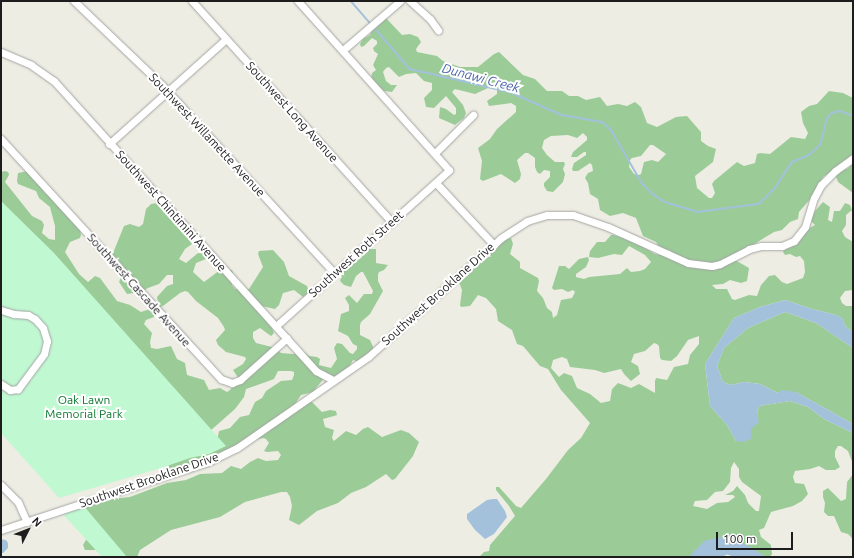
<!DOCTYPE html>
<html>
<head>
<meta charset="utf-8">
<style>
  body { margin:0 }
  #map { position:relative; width:854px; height:558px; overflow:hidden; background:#eeede3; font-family:Ubuntu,sans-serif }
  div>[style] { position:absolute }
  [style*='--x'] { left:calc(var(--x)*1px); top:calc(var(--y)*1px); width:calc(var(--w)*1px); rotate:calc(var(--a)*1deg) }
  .forest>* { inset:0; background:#9bcc98 }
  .park>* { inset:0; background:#c0f8d2 }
  .water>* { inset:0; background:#a4c1db }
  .stream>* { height:1.5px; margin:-0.75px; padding:0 0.75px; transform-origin:0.75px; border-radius:0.75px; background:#a4c1db }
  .river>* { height:9px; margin:-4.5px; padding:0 4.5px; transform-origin:4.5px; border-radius:4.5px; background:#a4c1db }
  .roads { filter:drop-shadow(0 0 1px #a4a4a4) drop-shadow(0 0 1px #a4a4a4) }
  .minor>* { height:7px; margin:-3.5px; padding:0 3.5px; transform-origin:3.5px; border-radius:3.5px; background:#fff }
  span { translate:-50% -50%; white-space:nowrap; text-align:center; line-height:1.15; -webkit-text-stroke:4px #fff; paint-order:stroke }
  .street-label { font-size:12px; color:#1d1d1d }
  .park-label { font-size:12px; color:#0e7830 }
  .water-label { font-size:13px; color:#4c65aa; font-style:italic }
  .frame { position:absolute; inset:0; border:2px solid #1d1d1d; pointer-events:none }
  .north { position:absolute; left:8px; top:510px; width:40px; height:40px; -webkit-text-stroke:3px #fff; paint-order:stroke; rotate:48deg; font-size:11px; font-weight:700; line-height:16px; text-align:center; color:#1d1d1d }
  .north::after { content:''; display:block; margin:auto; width:14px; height:18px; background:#1d1d1d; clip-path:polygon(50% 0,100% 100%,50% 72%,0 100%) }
  .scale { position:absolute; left:716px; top:532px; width:77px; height:18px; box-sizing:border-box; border:2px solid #1d1d1d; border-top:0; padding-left:5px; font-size:12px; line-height:14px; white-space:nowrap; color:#1d1d1d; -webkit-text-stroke:3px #fff; paint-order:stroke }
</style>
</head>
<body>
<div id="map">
  <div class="forest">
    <div style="clip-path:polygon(evenodd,385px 17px,402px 35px,410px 34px,418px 37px,421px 42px,416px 49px,417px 52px,437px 56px,443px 61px,460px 67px,478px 67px,494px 54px,499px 52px,523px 75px,535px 79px,547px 91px,562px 91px,569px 96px,578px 96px,586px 100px,600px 97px,607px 106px,618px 104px,627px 106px,635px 102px,641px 107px,647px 123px,657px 127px,676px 117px,687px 116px,701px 132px,701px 141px,708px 146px,716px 149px,713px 162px,695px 176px,697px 188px,709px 198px,712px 198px,715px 193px,712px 184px,714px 181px,737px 162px,744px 166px,755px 163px,757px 154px,760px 153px,770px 154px,791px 137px,805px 139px,808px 133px,803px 123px,801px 112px,809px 106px,817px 104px,829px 91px,843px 93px,853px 98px,853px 156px,823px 177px,812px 197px,799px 212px,798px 219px,790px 222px,782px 230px,774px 232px,756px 243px,735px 260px,749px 268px,747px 281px,741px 283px,730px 280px,723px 284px,712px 285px,716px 289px,727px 289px,732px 299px,735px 300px,749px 295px,757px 296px,761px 285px,769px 276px,775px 275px,782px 282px,787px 284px,803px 278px,805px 272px,804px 261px,800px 256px,796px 257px,790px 254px,785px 255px,783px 252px,785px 247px,800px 241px,806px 230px,815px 225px,811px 221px,811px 219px,815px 211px,823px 202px,830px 207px,828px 220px,832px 222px,834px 211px,840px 211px,845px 203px,850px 205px,852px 210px,846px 215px,846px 225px,842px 231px,845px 237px,853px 242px,853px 290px,845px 291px,840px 298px,842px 303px,846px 306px,853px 306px,853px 332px,846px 327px,842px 318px,836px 315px,812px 309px,785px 300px,760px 307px,734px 318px,705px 364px,710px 406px,727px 425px,736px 441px,758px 422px,757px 414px,759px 406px,790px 401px,808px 407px,824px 419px,853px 433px,853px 464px,848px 451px,841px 446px,838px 446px,835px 451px,835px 457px,840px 467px,835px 470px,826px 470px,819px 466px,810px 469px,795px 471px,793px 477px,795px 483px,804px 484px,808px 494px,802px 501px,793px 506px,771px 512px,764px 528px,759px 530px,761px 537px,771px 545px,772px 554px,770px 557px,753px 557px,740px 543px,724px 537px,690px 557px,479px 557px,484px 552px,489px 551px,490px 545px,515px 516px,509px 506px,496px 490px,496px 487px,499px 487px,516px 506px,521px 508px,546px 479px,568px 450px,581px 438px,590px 423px,561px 390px,548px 369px,540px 366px,523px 346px,517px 344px,512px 330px,498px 321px,496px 309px,486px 298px,478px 295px,470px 306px,461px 307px,460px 305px,462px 290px,459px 282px,460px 276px,466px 274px,503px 240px,511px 238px,513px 244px,510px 254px,520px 262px,520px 268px,538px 278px,539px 281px,537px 291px,543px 298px,547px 308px,552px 312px,553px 318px,557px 315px,561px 300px,572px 298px,575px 292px,573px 290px,568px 292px,562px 289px,554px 290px,552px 288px,559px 266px,565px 266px,569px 269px,579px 259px,588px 257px,589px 260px,586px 267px,576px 274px,576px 277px,584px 279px,589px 277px,620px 274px,627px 268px,631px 272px,640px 271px,645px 269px,651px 262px,645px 255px,629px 246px,622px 255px,614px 254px,598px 258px,589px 257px,590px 251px,597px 242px,605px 242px,611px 235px,614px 235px,635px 242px,655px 254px,671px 257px,672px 254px,671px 251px,659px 247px,656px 242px,643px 236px,636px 218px,623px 213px,610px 216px,600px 210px,598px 199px,590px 194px,588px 183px,585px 178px,588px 173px,593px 171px,592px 165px,590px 163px,578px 171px,573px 171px,572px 169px,574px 163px,586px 155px,586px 152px,584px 152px,577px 157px,571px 157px,573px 152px,587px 140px,587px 137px,583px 133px,577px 138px,568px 135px,551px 136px,544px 140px,542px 148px,547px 155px,555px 162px,564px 162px,565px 164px,563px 169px,565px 174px,563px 182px,553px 192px,547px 191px,544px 186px,544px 183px,550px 177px,550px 171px,544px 170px,540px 174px,537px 172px,535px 167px,535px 158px,528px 153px,525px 153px,517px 160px,521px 174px,520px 179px,515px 183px,501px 174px,483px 181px,480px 179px,482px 161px,478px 148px,490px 139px,497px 129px,516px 112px,516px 106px,511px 103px,489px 106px,487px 101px,497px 94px,497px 89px,488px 88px,475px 94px,455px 89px,452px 92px,463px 105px,466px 113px,464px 118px,455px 125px,439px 118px,440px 107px,446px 109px,454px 115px,456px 114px,456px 108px,446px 96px,434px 108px,426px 107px,424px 98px,432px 90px,432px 83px,424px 81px,416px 73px,406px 74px,399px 77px,389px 67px,386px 68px,383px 72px,386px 81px,391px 85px,397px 85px,392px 92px,384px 91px,371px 80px,372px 73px,376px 70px,373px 65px,378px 54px,374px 51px,373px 48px,377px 44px,377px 41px,372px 38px,364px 46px,361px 47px,360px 44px,363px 39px,370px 35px,374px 27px,385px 17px,650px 145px,653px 145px,666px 154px,658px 162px,652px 160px,644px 162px,641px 174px,639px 175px,634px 174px,629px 167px,630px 160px,632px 158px,641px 156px,650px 145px,385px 17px,699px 336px,699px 344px,690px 355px,688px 364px,674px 367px,667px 380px,656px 378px,655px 381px,655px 393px,639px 384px,631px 388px,618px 383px,612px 389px,610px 401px,601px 403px,590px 394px,577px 388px,572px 376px,564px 373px,559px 377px,551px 368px,553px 360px,562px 357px,567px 359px,570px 367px,595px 370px,604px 373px,621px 369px,624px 374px,631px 381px,640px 374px,638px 366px,631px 362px,634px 354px,645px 351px,654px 343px,657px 344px,659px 346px,660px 358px,662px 360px,671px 361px,677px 356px,688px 340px,699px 336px,385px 17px,734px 462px,739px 469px,739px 477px,742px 482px,761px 496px,759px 511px,756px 511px,748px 503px,745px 495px,737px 486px,733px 491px,725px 495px,733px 495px,735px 497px,728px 502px,717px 503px,707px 509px,693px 506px,695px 501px,707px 500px,715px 492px,723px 491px,730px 482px,731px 468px,734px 462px)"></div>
    <div style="clip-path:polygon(853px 164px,853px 193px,838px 182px,835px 174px,842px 168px,847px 169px)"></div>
    <div style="clip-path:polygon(evenodd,5px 171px,8px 172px,9px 175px,5px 182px,32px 216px,42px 221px,44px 225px,42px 233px,49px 239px,55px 240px,55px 226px,50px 207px,39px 198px,36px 191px,18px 184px,17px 181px,18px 173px,29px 171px,45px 193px,52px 196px,80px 229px,81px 235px,80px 238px,70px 242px,65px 252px,79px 274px,88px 282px,95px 276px,100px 278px,117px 301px,130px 305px,141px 312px,150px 309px,155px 312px,154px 317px,146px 320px,144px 324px,152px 333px,150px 342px,151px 348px,157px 349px,171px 346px,177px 359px,185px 363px,187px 375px,204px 380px,209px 390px,220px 388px,227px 392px,230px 390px,239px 379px,233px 370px,243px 364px,246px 359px,245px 357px,226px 352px,218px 345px,216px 340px,225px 330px,224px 327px,218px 318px,196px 301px,188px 292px,185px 291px,180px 293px,163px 306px,160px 307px,158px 305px,157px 297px,167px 286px,173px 284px,173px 275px,167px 275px,159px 284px,148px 288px,141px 292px,127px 294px,119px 282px,122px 275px,111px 258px,124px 226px,130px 224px,139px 227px,143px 224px,146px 209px,151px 204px,157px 203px,164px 206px,172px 219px,184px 227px,194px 238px,192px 244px,185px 249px,179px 259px,186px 263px,198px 253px,206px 254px,208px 256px,206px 259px,196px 263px,193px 272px,204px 282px,220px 270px,232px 270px,233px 273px,232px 285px,235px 289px,249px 289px,263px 267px,258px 254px,259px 251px,273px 250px,284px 262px,289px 276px,307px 286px,309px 292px,303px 297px,294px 290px,283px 293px,279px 305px,275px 309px,261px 306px,264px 319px,272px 328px,274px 333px,271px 336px,260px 328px,253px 332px,253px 338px,256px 343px,276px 348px,281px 353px,293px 354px,304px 352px,309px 356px,317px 357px,320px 359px,319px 365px,331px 368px,337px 359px,334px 348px,337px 343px,342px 344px,350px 353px,353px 354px,357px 349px,357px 346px,353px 344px,348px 336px,338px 331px,341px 314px,349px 311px,349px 305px,345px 298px,349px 295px,357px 303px,364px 294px,372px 294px,373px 291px,363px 272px,361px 272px,356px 276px,351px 287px,344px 285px,340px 281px,343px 271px,353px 262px,358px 254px,365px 249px,376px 249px,376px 263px,388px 265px,384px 270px,379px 272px,378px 275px,378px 281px,383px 291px,370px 314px,361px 322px,360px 325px,360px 335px,370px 340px,374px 349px,359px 362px,353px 360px,347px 371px,340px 378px,325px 377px,313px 392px,301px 395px,291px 410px,281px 413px,277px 418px,296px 412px,306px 403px,312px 402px,322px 412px,330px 410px,336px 411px,337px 415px,334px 416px,323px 419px,325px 427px,334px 430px,332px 438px,334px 441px,346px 431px,356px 435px,363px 429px,368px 427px,382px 437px,401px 430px,409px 433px,419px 442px,413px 456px,395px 479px,392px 480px,386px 474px,366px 487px,351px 493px,338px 503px,317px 511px,299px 525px,289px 520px,292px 506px,290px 497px,287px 492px,281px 492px,245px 502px,220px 517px,171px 530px,140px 550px,137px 557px,107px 557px,96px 550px,85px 550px,83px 545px,90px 533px,83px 507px,85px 505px,102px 500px,130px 497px,167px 483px,186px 480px,200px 474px,222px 473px,231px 466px,241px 469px,250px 462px,258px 458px,266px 461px,278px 460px,281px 455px,278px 451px,267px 452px,264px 451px,269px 443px,266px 439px,263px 438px,255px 440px,222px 455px,168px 471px,166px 465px,13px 216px,1px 201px,1px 172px,5px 171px,278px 371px,291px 371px,294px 372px,294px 375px,292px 380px,281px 381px,266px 391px,262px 398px,255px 402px,249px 415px,240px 417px,230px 428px,219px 431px,217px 440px,210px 431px,235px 409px,244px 397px,246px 389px,274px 379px,278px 371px)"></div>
    <div style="clip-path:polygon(785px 312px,816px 323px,853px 348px,853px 424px,796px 392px,778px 393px,760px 384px,744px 382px,731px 385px,723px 382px,717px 366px,724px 348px,748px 328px)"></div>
    <div style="clip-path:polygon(853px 474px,853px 539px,848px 534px,841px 532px,834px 516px,828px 516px,824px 512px,825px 503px,823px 497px,823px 491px,828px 488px,841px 501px,846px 499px,847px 482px)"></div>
  </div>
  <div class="park">
    <div style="clip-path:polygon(1px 201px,54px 253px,226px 446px,209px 454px,190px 458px,161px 468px,59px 498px,1px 433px)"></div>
    <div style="clip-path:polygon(83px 505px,127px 557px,102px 557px,60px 511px)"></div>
  </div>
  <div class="water">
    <div style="clip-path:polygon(785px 300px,812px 309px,836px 315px,842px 318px,846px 327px,853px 332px,853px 348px,816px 323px,785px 312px,748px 328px,724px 348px,717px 366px,723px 382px,731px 385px,744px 382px,760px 384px,778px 393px,782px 390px,796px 392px,853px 424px,853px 433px,824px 419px,808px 407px,790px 401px,759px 406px,757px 414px,759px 422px,751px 429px,751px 439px,743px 442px,736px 441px,727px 425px,710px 406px,705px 364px,734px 318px,760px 307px)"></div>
    <div style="clip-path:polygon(493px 499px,497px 499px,505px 511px,507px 517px,494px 534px,485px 539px,475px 530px,467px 519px,467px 514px,487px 500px)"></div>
    <div style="clip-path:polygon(722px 537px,749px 546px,766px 557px,737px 557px,727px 552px,719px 552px,711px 557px,689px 557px,704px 541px)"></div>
    <div style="clip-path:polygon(1px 539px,6px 540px,8px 543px,8px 548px,3px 553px,1px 553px)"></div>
  </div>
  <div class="stream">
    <div style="--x:351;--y:1;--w:30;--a:49"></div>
    <div style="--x:373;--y:26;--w:57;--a:49.3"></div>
    <div style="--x:410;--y:69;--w:103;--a:13"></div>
    <div style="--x:510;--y:92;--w:57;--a:23.9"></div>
    <div style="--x:562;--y:115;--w:42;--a:9.7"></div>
    <div style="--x:603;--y:122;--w:13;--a:45"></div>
    <div style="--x:612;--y:131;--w:60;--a:60"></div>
    <div style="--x:642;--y:183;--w:16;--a:45"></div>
    <div style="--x:653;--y:194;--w:14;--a:34"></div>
    <div style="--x:665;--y:202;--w:34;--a:17"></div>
    <div style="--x:697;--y:212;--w:63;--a:-7.4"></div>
    <div style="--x:759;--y:204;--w:23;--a:-45"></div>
    <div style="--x:775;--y:188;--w:31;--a:-57"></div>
    <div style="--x:792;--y:162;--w:18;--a:-22"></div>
    <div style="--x:809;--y:155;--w:15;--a:-42"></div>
    <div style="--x:820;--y:145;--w:28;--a:-75"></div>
    <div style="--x:827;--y:118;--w:7;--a:-45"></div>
    <div style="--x:832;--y:113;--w:8;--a:-14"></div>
    <div style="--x:840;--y:111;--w:14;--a:21"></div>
  </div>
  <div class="river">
    <div style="--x:713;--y:557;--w:15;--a:-32"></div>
    <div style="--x:726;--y:549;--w:24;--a:19"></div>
  </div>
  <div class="roads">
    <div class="minor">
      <div style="--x:74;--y:1;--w:122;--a:43.7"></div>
      <div style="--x:162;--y:85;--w:256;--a:47.5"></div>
      <div style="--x:192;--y:1;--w:298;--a:47.9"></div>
      <div style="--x:410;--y:1;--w:27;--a:42"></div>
      <div style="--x:430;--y:19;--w:14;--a:54"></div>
      <div style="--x:343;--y:50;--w:75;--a:-40.7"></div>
      <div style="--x:1;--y:52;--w:33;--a:23"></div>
      <div style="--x:31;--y:65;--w:28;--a:35"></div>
      <div style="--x:54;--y:81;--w:391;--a:47.9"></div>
      <div style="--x:316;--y:371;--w:19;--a:28"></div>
      <div style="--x:1;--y:139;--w:326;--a:47.5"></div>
      <div style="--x:221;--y:379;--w:12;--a:20"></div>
      <div style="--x:232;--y:383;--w:9;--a:-21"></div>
      <div style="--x:240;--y:380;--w:63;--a:-41.8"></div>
      <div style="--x:109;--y:144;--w:157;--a:-41.9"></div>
      <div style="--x:435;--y:153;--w:54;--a:-45"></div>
      <div style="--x:436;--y:183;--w:85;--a:46.9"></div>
      <div style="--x:1;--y:310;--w:14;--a:17"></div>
      <div style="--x:14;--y:314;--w:14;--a:4"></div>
      <div style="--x:28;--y:315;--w:8;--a:30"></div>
      <div style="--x:35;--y:319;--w:12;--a:48"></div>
      <div style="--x:43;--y:328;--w:14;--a:73"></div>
      <div style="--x:47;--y:341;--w:13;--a:103"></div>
      <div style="--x:44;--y:354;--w:44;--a:126.6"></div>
      <div style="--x:18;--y:389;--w:8;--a:173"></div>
      <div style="--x:10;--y:390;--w:11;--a:-146"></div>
      <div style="--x:276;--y:326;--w:233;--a:-42"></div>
      <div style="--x:449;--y:170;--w:227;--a:-131.8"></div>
      <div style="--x:1;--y:485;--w:24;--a:45"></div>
      <div style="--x:18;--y:502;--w:22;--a:66"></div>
      <div style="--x:1;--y:530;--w:218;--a:-18.2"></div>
      <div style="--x:208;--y:462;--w:32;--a:-26"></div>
      <div style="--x:237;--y:448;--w:160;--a:-34.8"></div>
      <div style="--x:368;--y:357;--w:178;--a:-41.8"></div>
      <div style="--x:501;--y:238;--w:31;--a:-33"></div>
      <div style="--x:527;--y:221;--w:21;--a:-17"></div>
      <div style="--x:547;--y:215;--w:26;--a:0"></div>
      <div style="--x:573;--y:215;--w:37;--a:19"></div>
      <div style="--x:608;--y:227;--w:88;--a:24.2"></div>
      <div style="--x:688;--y:263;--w:24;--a:7"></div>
      <div style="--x:712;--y:266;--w:8;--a:-14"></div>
      <div style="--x:720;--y:264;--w:33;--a:-27"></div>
      <div style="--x:749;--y:249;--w:12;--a:-14"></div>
      <div style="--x:761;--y:246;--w:21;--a:0"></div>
      <div style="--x:782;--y:246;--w:13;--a:-23"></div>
      <div style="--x:794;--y:241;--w:18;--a:-52"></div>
      <div style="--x:805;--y:227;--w:30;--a:-73"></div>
      <div style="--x:814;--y:198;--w:15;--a:-62"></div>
      <div style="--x:821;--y:185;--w:20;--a:-45"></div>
      <div style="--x:835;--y:171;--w:22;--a:-36"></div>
    </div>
  </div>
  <div class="street-label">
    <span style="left:292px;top:112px;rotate:48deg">Southwest Long Avenue</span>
    <span style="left:207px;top:135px;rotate:47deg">Southwest Willamette Avenue</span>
    <span style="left:171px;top:211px;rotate:48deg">Southwest Chintimini Avenue</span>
    <span style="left:356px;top:254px;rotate:-42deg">Southwest Roth Street</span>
    <span style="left:139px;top:290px;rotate:48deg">Southwest Cascade Avenue</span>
    <span style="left:438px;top:294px;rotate:-42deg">Southwest Brooklane Drive</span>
    <span style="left:149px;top:480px;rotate:-19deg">Southwest Brooklane Drive</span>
  </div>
  <div class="park-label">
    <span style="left:84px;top:407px">Oak Lawn<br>Memorial Park</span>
  </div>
  <div class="water-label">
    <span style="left:481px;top:78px;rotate:15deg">Dunawi Creek</span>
  </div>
  <div class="frame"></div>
  <div class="north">N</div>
  <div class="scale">100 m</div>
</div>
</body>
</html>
